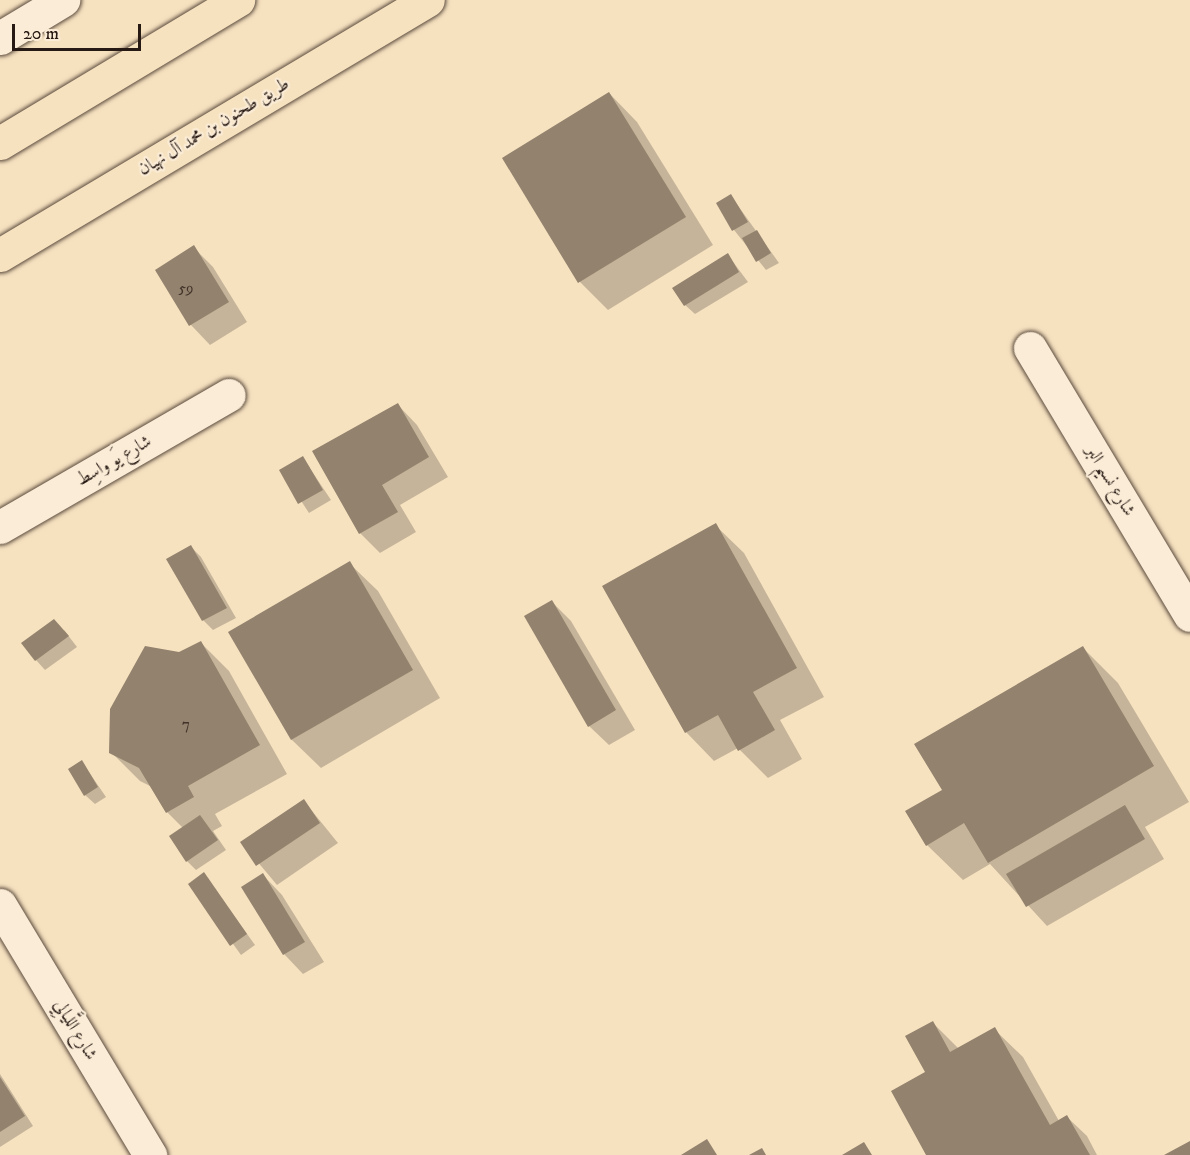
<!DOCTYPE html>
<html>
<head>
<meta charset="utf-8">
<style>
  body { margin:0 }
  #map { position:relative; width:1190px; height:1155px; overflow:hidden; background:#f7e2c0; font-family:"IM FELL DW Pica",Amiri,serif }
  div>[style] { position:absolute }
  [style*='--x'] { left:calc(var(--x)*1px); top:calc(var(--y)*1px); width:calc(var(--w)*1px); rotate:calc(var(--a)*1deg) }
  .shadow>* { inset:0; background:#0003 }
  .building>* { inset:0; background:#93826d }
  .roads { filter:drop-shadow(0 0 2px #5b4b3e) drop-shadow(0 0 2px #5b4b3e) }
  .street>* { height:33px; margin:-16.5px; padding:0 16.5px; transform-origin:16.5px; border-radius:16.5px; background:#faecd6 }
  .primary>* { height:33px; margin:-16.5px; padding:0 16.5px; transform-origin:16.5px; border-radius:16.5px; background:#f7e2c0 }
  span { translate:-50% -50%; white-space:nowrap; text-align:center; line-height:1.15; -webkit-text-stroke:4.5px #faecd6; paint-order:stroke }
  .number-label { font-size:15px; color:#42332a }
  .number-label span { -webkit-text-stroke-width:0 }
  .street-label { font-size:18px; color:#271913 }
  .scale { position:absolute; left:12px; top:24px; width:129px; height:27px; box-sizing:border-box; border:3px solid #271913; border-top:0; padding-left:8px; font-size:18px; line-height:21px; white-space:nowrap; color:#271913; -webkit-text-stroke:4px #faecd6; paint-order:stroke }
</style>
</head>
<body>
<div id="map">
  <div class="shadow">
    <div style="clip-path:polygon(609px 93px,637px 122px,713px 245px,608px 310px,580px 282px)"></div>
    <div style="clip-path:polygon(731px 196px,779px 263px,766px 270px,734px 230px,718px 203px)"></div>
    <div style="clip-path:polygon(193px 247px,213px 267px,247px 322px,210px 345px,191px 325px,157px 270px)"></div>
    <div style="clip-path:polygon(728px 255px,748px 282px,695px 314px,685px 305px)"></div>
    <div style="clip-path:polygon(398px 405px,417px 425px,448px 477px,400px 505px,416px 532px,380px 553px,360px 533px)"></div>
    <div style="clip-path:polygon(303px 458px,331px 500px,309px 513px,281px 470px)"></div>
    <div style="clip-path:polygon(715px 525px,744px 553px,824px 697px,780px 720px,802px 759px,768px 778px,738px 748px,714px 761px,686px 732px)"></div>
    <div style="clip-path:polygon(191px 547px,201px 557px,236px 618px,213px 630px,203px 620px,168px 560px)"></div>
    <div style="clip-path:polygon(349px 563px,378px 591px,440px 698px,321px 768px,292px 740px,230px 632px)"></div>
    <div style="clip-path:polygon(552px 602px,571px 621px,635px 730px,609px 745px,589px 726px)"></div>
    <div style="clip-path:polygon(64px 630px,77px 647px,45px 670px,36px 660px)"></div>
    <div style="clip-path:polygon(201px 643px,229px 671px,287px 774px,215px 814px,222px 826px,213px 831px,226px 850px,196px 870px,187px 861px,183px 828px,167px 812px,152px 787px,140px 781px,111px 752px,179px 654px)"></div>
    <div style="clip-path:polygon(1082px 647px,1118px 683px,1189px 802px,1145px 827px,1164px 859px,1047px 926px,990px 864px,963px 880px,927px 845px,944px 790px)"></div>
    <div style="clip-path:polygon(82px 762px,106px 797px,95px 804px,85px 795px)"></div>
    <div style="clip-path:polygon(304px 801px,338px 843px,277px 885px,242px 843px)"></div>
    <div style="clip-path:polygon(204px 874px,255px 945px,241px 955px,190px 884px)"></div>
    <div style="clip-path:polygon(263px 875px,282px 895px,324px 962px,303px 974px,284px 954px)"></div>
    <div style="clip-path:polygon(933px 1023px,959px 1049px,994px 1029px,1023px 1057px,1059px 1121px,1067px 1117px,1087px 1136px,1097px 1155px,928px 1155px,927px 1072px)"></div>
    <div style="clip-path:polygon(0 1074px,33px 1126px,0 1147px)"></div>
  </div>
  <div class="building">
    <div style="clip-path:polygon(609px 92px,686px 217px,578px 283px,502px 158px)"></div>
    <div style="clip-path:polygon(731px 194px,748px 222px,732px 231px,716px 203px)"></div>
    <div style="clip-path:polygon(757px 230px,771px 253px,756px 262px,742px 238px)"></div>
    <div style="clip-path:polygon(194px 245px,229px 302px,189px 326px,155px 270px)"></div>
    <div style="clip-path:polygon(728px 253px,739px 272px,684px 306px,672px 288px)"></div>
    <div style="clip-path:polygon(398px 403px,429px 457px,382px 485px,398px 512px,359px 534px,312px 451px)"></div>
    <div style="clip-path:polygon(303px 456px,323px 490px,298px 504px,279px 470px)"></div>
    <div style="clip-path:polygon(716px 523px,797px 668px,753px 692px,775px 730px,738px 751px,718px 715px,685px 733px,602px 586px)"></div>
    <div style="clip-path:polygon(191px 545px,227px 608px,202px 621px,166px 559px)"></div>
    <div style="clip-path:polygon(350px 561px,413px 670px,291px 740px,228px 632px)"></div>
    <div style="clip-path:polygon(552px 600px,616px 710px,588px 727px,524px 616px)"></div>
    <div style="clip-path:polygon(54px 619px,69px 636px,35px 661px,21px 643px)"></div>
    <div style="clip-path:polygon(201px 641px,260px 745px,188px 786px,194px 797px,166px 813px,139px 768px,109px 753px,110px 709px,145px 646px,179px 652px)"></div>
    <div style="clip-path:polygon(1083px 646px,1154px 766px,988px 863px,964px 823px,926px 846px,905px 811px,942px 790px,914px 744px)"></div>
    <div style="clip-path:polygon(82px 760px,98px 787px,84px 796px,68px 769px)"></div>
    <div style="clip-path:polygon(304px 799px,320px 823px,256px 866px,240px 842px)"></div>
    <div style="clip-path:polygon(1125px 805px,1145px 839px,1026px 907px,1006px 874px)"></div>
    <div style="clip-path:polygon(200px 815px,218px 840px,186px 862px,169px 836px)"></div>
    <div style="clip-path:polygon(204px 872px,247px 934px,230px 946px,188px 884px)"></div>
    <div style="clip-path:polygon(263px 873px,305px 942px,283px 955px,241px 887px)"></div>
    <div style="clip-path:polygon(933px 1021px,950px 1052px,995px 1027px,1050px 1125px,1067px 1115px,1090px 1155px,926px 1155px,891px 1091px,925px 1072px,905px 1036px)"></div>
    <div style="clip-path:polygon(0 1077px,25px 1116px,0 1132px)"></div>
    <div style="clip-path:polygon(707px 1139px,717px 1155px,681px 1155px)"></div>
    <div style="clip-path:polygon(1190px 1141px,1190px 1155px,1164px 1155px)"></div>
    <div style="clip-path:polygon(864px 1142px,872px 1155px,842px 1155px)"></div>
    <div style="clip-path:polygon(762px 1148px,766px 1155px,749px 1155px)"></div>
  </div>
  <div class="roads">
    <div class="street">
      <div style="--x:0;--y:38;--w:74;--a:-31.1"></div>
      <div style="--x:1030;--y:348;--w:311;--a:59.1"></div>
      <div style="--x:0;--y:527;--w:264;--a:-30"></div>
      <div style="--x:0;--y:905;--w:292;--a:59"></div>
    </div>
    <div class="primary">
      <div style="--x:0;--y:143;--w:278;--a:-31"></div>
      <div style="--x:0;--y:255;--w:498;--a:-30.8"></div>
    </div>
  </div>
  <div class="number-label">
    <span style="left:186px;top:289px">59</span>
    <span style="left:186px;top:725px">7</span>
  </div>
  <div class="street-label">
    <span style="left:214px;top:127px;rotate:-31deg">طريق طحنون بن محمد آل نهيان</span>
    <span style="left:114px;top:461px;rotate:-30deg">شارع يَو واسِط</span>
    <span style="left:1110px;top:481px;rotate:59deg">شارع نسيم البر</span>
    <span style="left:75px;top:1030px;rotate:59deg">شارع اللَّيالِي</span>
  </div>
  <div class="scale">20 m</div>
</div>
</body>
</html>
